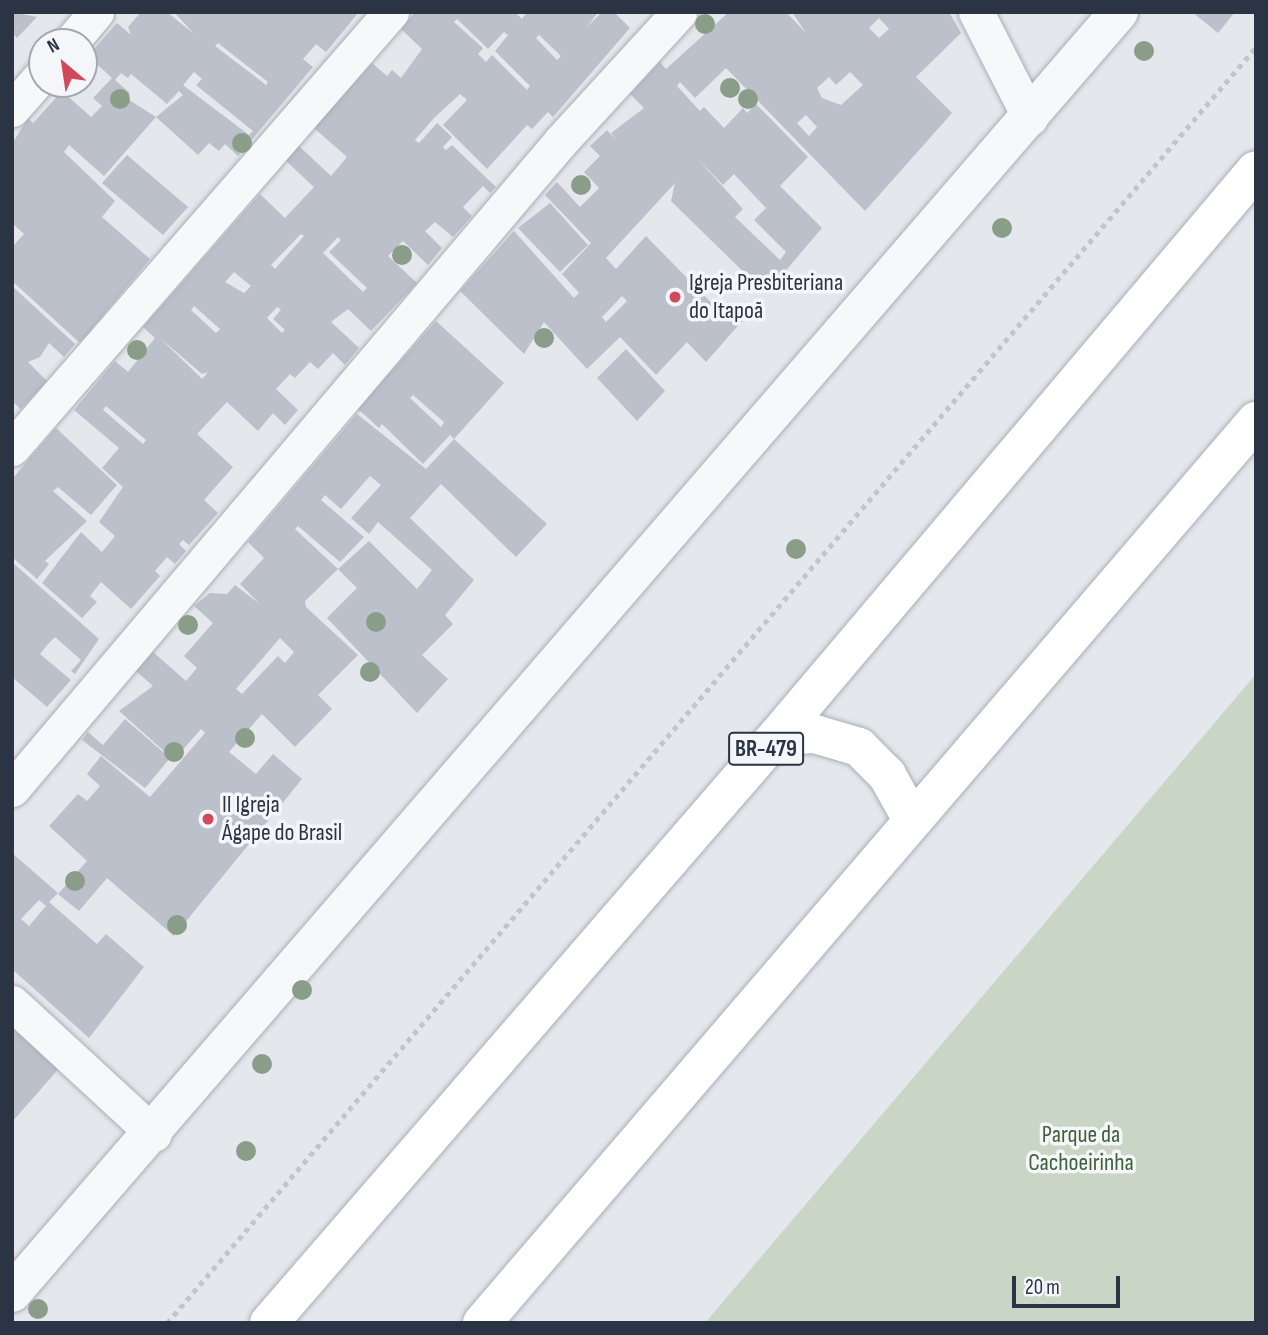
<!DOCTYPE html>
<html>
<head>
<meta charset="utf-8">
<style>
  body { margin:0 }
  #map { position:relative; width:1268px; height:1335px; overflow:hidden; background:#e4e7ec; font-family:"Sofia Sans Condensed",sans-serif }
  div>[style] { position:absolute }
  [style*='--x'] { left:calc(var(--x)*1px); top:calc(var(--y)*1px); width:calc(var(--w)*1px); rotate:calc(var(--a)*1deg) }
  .green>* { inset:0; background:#c9d6c5 }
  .building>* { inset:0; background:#bbc0ca }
  .path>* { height:4.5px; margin-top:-2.25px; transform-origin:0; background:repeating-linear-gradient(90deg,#c2c5cb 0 5px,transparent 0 10px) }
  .roads { filter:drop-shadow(0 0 2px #a9aeb7) drop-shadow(0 0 2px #a9aeb7) }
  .minor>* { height:35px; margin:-17.5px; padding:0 17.5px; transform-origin:17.5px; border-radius:17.5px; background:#f7f8fa }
  .tertiary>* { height:38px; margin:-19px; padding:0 19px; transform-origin:19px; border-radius:19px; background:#f7f8fa }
  .primary>* { height:38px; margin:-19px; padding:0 19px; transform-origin:19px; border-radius:19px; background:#fff }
  .trees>* { width:20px; height:20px; margin:-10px; border-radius:50%; background:#899d89 }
  .dots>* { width:19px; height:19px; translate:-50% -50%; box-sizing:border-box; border:4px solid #f4f6f9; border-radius:50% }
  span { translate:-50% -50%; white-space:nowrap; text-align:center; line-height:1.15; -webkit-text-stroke:7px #f4f6f9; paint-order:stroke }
  .shield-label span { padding:2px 5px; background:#f4f6f9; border:2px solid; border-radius:5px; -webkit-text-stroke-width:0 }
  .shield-label { font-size:23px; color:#2b3445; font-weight:700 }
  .poi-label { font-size:24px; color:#2b3445 }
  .left { translate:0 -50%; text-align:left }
  .park-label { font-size:24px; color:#3f6138 }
  .frame { position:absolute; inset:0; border:14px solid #2b3445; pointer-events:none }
  .north { position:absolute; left:28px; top:28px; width:70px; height:70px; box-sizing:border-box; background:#f4f6f9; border:2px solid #a4a8b1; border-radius:50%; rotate:331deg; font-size:19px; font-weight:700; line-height:28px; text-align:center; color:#2b3445 }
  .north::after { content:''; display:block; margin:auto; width:24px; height:32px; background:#d1495b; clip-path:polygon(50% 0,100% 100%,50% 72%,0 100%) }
  .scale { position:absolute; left:1012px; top:1276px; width:108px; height:32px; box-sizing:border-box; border:4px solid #2b3445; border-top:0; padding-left:9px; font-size:21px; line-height:24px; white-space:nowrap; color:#2b3445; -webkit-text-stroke:5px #f4f6f9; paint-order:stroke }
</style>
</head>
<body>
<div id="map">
  <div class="green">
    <div style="clip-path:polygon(1256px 674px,1256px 1323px,705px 1323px)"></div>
  </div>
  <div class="building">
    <div style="clip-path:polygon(12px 12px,37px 17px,17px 38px,12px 33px)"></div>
    <div style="clip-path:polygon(evenodd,141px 12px,167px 12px,194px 34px,174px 12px,359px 12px,326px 52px,316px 44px,303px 59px,313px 67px,238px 156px,225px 144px,219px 151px,209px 143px,198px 155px,156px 117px,104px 176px,69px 145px,64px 152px,115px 201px,102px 217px,150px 259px,80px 343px,12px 281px,12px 247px,24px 234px,12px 223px,12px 144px,28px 118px,33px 123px,62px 91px,91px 117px,102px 106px,93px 98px,112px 78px,88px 56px,117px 23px,131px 35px,128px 27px,141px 12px,218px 43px,268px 82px,266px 85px,215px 46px,218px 43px,141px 12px,194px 72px,202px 79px,196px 85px,253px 131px,249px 135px,183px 85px,194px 72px,141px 12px,121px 73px,128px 78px,131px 74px,167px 104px,179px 91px,183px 95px,156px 117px,126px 98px,130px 93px,115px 80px,121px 73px)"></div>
    <div style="clip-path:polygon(evenodd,415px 12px,515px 12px,522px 19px,527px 12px,598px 12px,587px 27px,602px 12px,614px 12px,630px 28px,553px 117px,548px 112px,532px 129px,527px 125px,487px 169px,443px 125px,467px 100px,460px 94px,434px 118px,415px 140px,419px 143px,437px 123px,452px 137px,443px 147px,446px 150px,452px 145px,496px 187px,490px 193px,483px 186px,463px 207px,472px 216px,453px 237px,435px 222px,425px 231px,442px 248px,428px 265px,403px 241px,388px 256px,417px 283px,371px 331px,348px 309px,331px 322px,359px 348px,345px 365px,333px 353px,318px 369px,310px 362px,295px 378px,290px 374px,276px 389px,298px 410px,285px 425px,273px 413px,258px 431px,227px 402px,197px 434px,233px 467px,204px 500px,218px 513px,189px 545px,183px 540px,179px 544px,186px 551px,175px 564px,167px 557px,155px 571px,160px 576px,131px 609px,101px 582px,90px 596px,97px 602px,82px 618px,42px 583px,81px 532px,102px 552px,115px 536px,99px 522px,123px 487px,102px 468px,119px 448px,74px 410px,115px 361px,128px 372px,155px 338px,143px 327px,260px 194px,285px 218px,314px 187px,286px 161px,299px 146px,331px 176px,347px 157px,314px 128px,372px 63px,387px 76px,392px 70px,401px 78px,422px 49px,401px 29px,415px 12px,457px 19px,488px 49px,504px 32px,508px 35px,495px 51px,530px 86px,527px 90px,492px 55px,486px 62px,478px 54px,483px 48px,454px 22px,457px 19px,415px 12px,539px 35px,561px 56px,557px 60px,536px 38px,539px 35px,415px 12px,301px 234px,304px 236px,275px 269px,271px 265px,301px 234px,415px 12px,338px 237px,341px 240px,329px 252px,367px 288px,363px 292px,323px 253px,338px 237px,415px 12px,234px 272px,251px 286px,244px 293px,225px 282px,234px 272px,415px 12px,194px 306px,220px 329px,216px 333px,191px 310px,194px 306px,415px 12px,277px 307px,281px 310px,273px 319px,285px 330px,282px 333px,267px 318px,277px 307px,415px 12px,160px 338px,202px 374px,208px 372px,202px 379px,160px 338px,415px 12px,106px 406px,146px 440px,143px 444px,103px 410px,106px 406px)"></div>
    <div style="clip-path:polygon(evenodd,729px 12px,786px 12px,806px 33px,792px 12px,949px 12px,961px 33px,916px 77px,952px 113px,865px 211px,726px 68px,695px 98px,680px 82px,677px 86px,700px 111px,704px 107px,724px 128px,743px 108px,747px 113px,756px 104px,808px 157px,780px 186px,822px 228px,766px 294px,671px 201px,675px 183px,606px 258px,616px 269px,646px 236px,728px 320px,743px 304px,751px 311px,706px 362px,687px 342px,656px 375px,620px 337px,587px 369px,544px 322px,524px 354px,460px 291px,514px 231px,574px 298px,579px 293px,562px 274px,591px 243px,545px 195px,557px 182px,580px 207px,599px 188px,584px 172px,600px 156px,590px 146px,607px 130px,617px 141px,611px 133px,644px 108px,630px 94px,660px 62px,666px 69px,729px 12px,879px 18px,889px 29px,879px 38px,869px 28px,879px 18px,729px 12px,850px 72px,863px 85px,841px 105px,822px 98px,817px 88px,829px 77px,836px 85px,850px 72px,729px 12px,806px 115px,817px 127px,809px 136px,797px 123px,806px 115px,729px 12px,696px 157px,723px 185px,734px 174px,766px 208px,754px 220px,786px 252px,780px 260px,735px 217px,743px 209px,696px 157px,729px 12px,622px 296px,627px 301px,606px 322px,602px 317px,622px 296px)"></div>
    <div style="clip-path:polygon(1192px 12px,1235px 12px,1218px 33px)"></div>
    <div style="clip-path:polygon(127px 155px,188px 207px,163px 235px,102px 183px)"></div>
    <div style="clip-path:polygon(550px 203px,588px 245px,560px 272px,518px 228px)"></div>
    <div style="clip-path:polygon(12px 286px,75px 344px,64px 357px,49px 343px,40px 357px,28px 362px,47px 381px,21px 409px,12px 401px)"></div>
    <div style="clip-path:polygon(evenodd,436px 321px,504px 383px,454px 439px,547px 524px,516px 557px,441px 484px,410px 518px,474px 580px,445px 615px,453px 624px,422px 655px,448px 679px,417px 713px,327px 618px,357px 588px,338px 569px,369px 541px,417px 589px,432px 570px,378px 522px,369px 534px,351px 518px,381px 485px,370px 476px,341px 509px,325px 495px,321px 500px,364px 537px,340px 562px,298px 526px,295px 529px,338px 569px,305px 601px,306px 607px,358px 655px,318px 695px,332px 709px,295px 747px,262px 714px,229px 752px,256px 774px,273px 754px,302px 779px,174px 936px,107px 878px,79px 911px,58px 894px,87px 861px,49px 826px,78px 794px,87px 801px,100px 786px,87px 774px,101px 756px,150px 797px,205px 733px,201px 729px,174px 760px,119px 711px,153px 686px,136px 671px,153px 652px,186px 681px,197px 668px,184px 656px,213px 623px,194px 606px,210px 593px,227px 594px,235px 585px,260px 604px,240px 584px,264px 558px,248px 542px,357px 414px,426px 469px,454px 439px,450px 435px,423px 464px,382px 424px,379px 428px,358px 409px,436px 321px,413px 395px,444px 422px,441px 427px,410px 398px,413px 395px,436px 321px,280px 638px,294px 652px,285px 663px,278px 656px,242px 694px,236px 689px,280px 638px)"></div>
    <div style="clip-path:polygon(626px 349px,665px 391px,637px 421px,597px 378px)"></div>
    <div style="clip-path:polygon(56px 428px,117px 485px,91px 515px,58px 487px,53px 491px,87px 521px,45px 561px,49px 564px,37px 579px,12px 557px,12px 479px)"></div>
    <div style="clip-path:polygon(12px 562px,99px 639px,75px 674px,71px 671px,81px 660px,55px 637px,48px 644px,40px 654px,71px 680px,47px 707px,12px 677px)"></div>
    <div style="clip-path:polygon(125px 719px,170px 758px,145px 788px,82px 740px,88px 732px,103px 745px)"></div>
    <div style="clip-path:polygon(evenodd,12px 853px,58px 893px,49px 902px,97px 944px,106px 934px,144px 967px,89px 1038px,12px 969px,12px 853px,39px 900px,46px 906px,29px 926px,21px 919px,39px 900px)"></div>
    <div style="clip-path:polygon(12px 1022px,62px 1065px,12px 1122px)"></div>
  </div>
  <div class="path">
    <div style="--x:167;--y:1323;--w:1678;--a:-49.52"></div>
  </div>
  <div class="roads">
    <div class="minor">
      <div style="--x:976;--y:12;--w:119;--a:63"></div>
      <div style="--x:71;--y:42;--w:39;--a:-50"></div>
      <div style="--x:12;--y:109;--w:45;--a:-48.6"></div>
      <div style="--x:12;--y:448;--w:578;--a:-49"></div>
      <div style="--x:12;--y:789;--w:849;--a:-49.73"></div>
      <div style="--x:561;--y:141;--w:175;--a:-47.5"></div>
      <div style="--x:12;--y:1003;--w:193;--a:42.7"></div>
    </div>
    <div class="tertiary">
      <div style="--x:12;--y:1293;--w:1693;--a:-49.17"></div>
    </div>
    <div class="primary">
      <div style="--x:777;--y:736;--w:38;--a:-3"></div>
      <div style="--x:815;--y:734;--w:46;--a:16.5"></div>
      <div style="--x:859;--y:747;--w:40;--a:45"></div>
      <div style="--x:887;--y:775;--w:51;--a:60.9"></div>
      <div style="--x:269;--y:1323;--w:776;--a:-49.13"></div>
      <div style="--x:777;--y:736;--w:741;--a:-49.76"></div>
      <div style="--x:482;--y:1323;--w:1189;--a:-49.37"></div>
    </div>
  </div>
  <div class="trees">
    <div style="left:705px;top:24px"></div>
    <div style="left:1144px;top:51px"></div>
    <div style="left:730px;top:88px"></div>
    <div style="left:120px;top:99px"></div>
    <div style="left:748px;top:99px"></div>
    <div style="left:242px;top:143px"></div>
    <div style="left:581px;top:185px"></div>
    <div style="left:1002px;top:228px"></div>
    <div style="left:402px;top:255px"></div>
    <div style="left:544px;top:338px"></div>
    <div style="left:137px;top:350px"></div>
    <div style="left:796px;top:549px"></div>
    <div style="left:376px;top:622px"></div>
    <div style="left:188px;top:625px"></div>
    <div style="left:370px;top:672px"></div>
    <div style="left:245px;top:738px"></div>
    <div style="left:174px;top:752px"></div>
    <div style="left:75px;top:881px"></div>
    <div style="left:177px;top:925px"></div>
    <div style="left:302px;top:990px"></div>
    <div style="left:262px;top:1064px"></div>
    <div style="left:246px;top:1151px"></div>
    <div style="left:38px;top:1309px"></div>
  </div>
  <div class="dots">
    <div style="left:675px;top:297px;background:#d1495b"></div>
    <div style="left:208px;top:819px;background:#d1495b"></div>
  </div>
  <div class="shield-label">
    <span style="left:766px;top:749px">BR-479</span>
  </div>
  <div class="poi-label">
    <span class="left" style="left:689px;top:297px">Igreja Presbiteriana<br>do Itapoã</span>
    <span class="left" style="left:222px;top:819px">II Igreja<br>Ágape do Brasil</span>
  </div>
  <div class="park-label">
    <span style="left:1081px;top:1149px">Parque da<br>Cachoeirinha</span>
  </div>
  <div class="frame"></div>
  <div class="north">N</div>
  <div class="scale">20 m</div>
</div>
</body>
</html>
